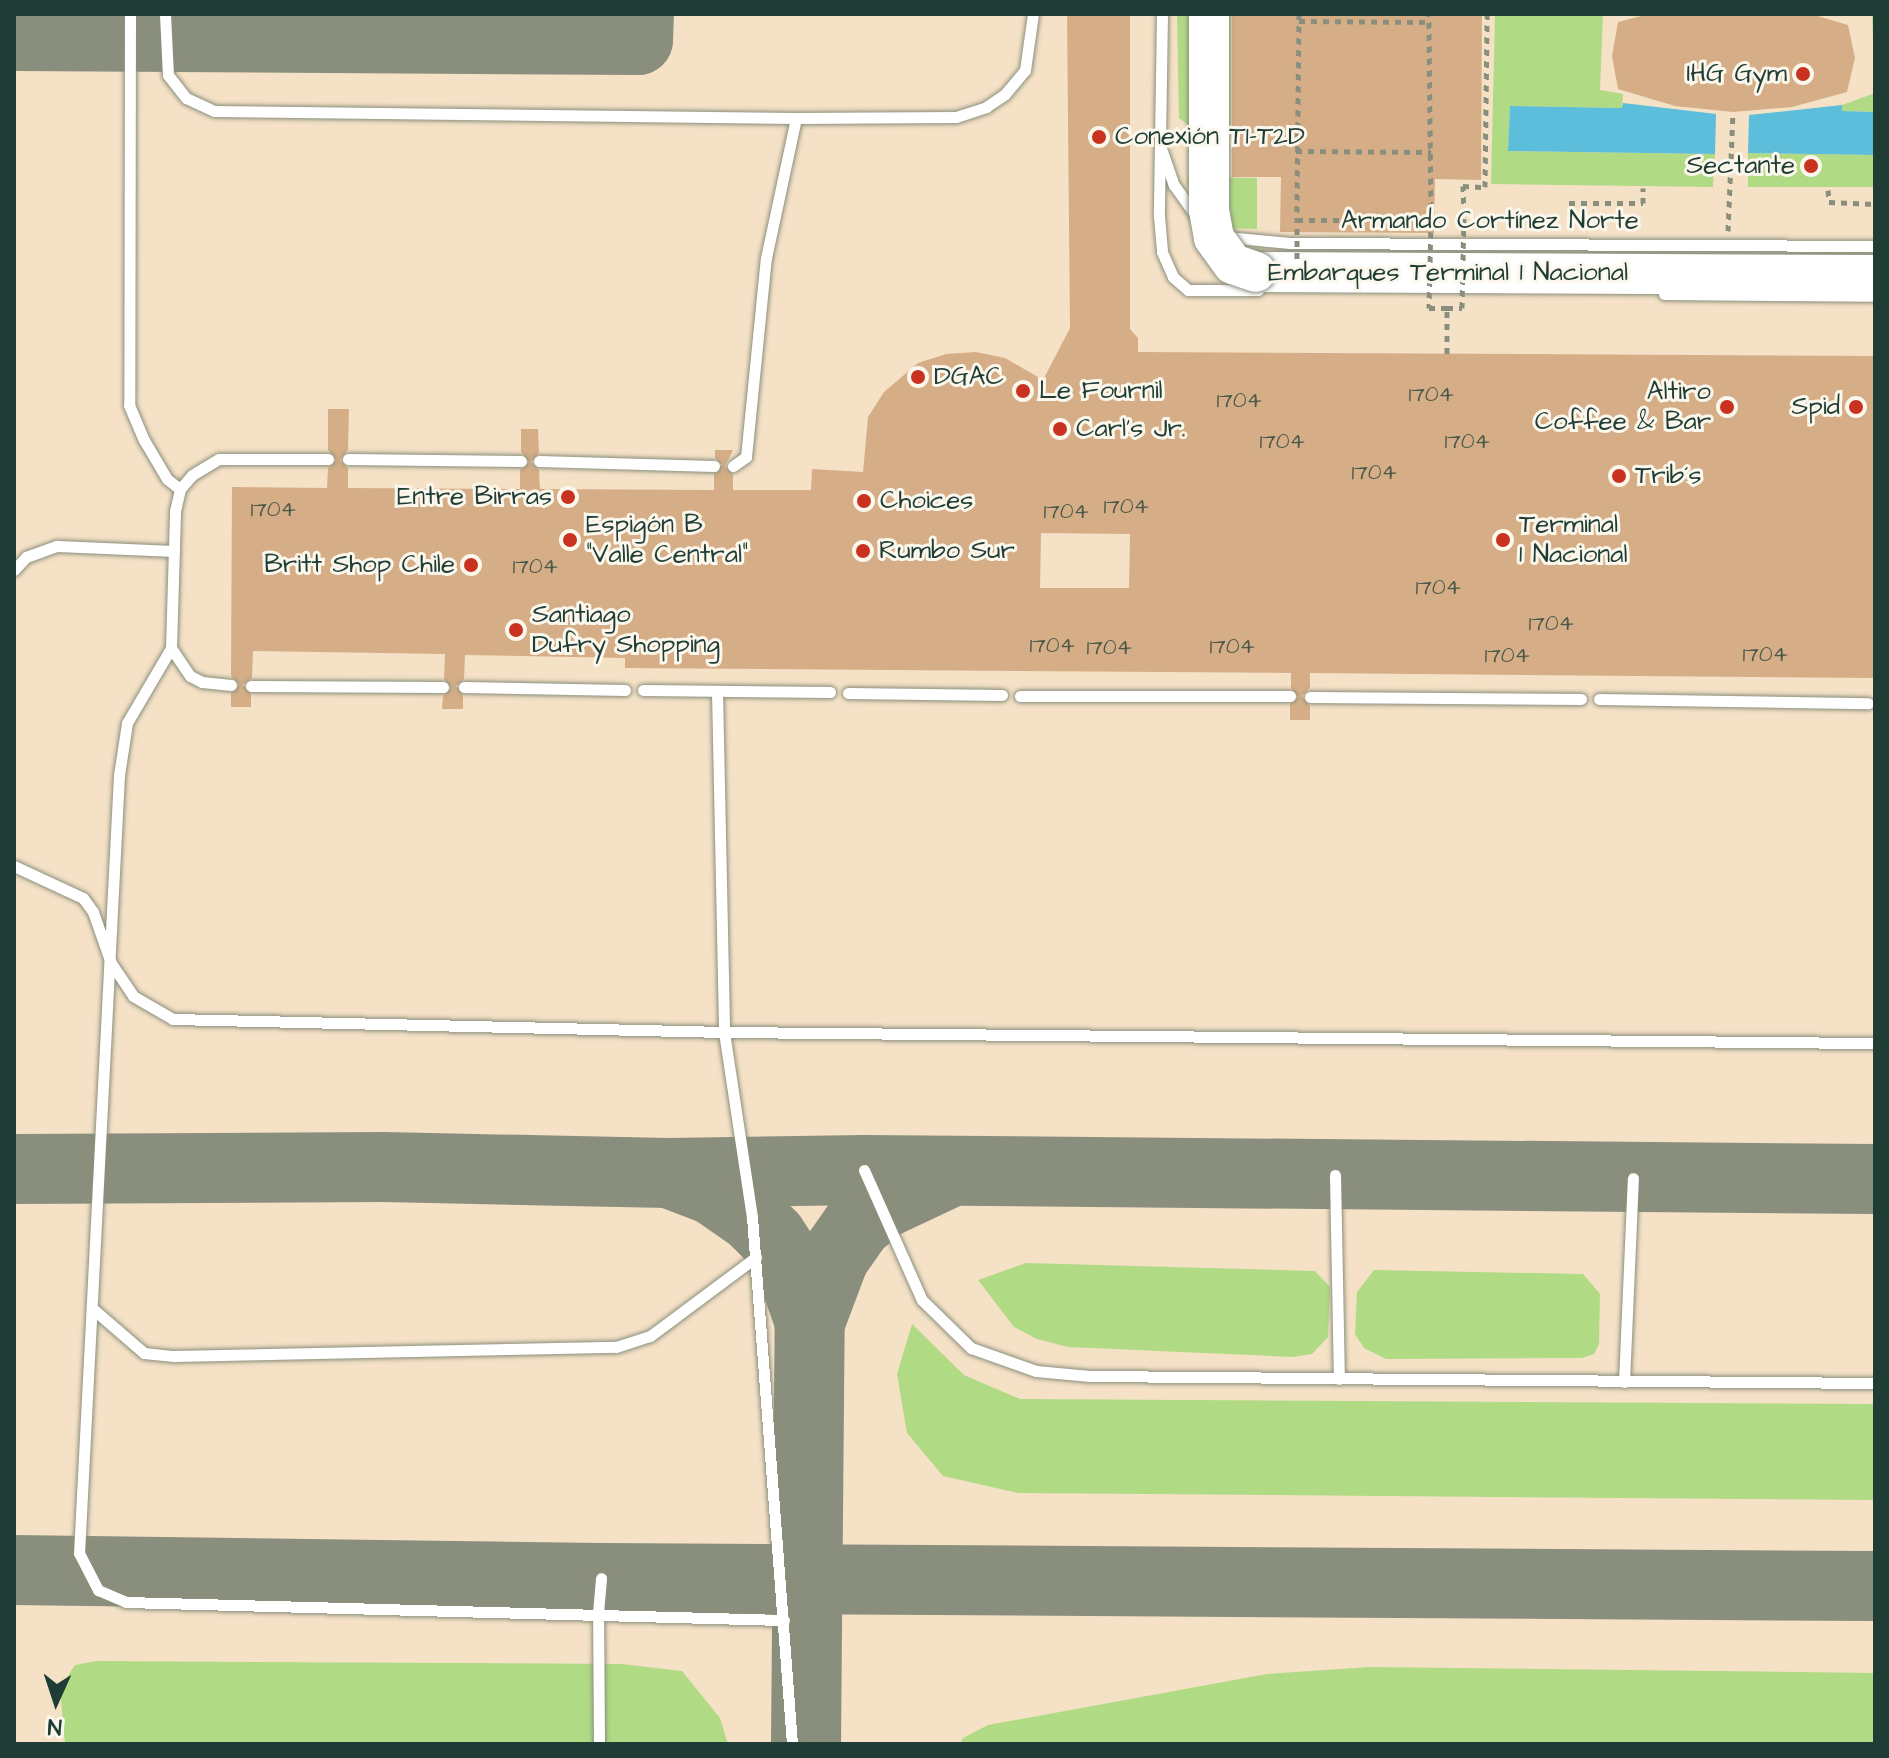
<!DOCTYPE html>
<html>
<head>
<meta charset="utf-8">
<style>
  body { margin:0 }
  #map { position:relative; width:1889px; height:1758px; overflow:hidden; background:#f5e1c6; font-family:"Architects Daughter",sans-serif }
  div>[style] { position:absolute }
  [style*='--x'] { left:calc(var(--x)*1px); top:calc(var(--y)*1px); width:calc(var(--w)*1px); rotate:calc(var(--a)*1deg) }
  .green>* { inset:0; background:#b1da85 }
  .water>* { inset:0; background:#5cbedb }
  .taxiway>* { height:70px; margin:-35px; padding:0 35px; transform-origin:35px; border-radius:35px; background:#8a8f7d }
  .building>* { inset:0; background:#d5ae87 }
  .path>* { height:5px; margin-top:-2.5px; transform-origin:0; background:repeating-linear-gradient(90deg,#8a8f7d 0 6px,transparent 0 12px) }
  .roads { filter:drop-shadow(0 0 2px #8a8f7d) drop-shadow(0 0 2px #8a8f7d) }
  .lane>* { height:11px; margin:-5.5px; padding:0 5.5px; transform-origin:5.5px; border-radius:5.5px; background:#fff }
  .highway>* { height:40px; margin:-20px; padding:0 20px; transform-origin:20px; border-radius:20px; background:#fff }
  .path-bridge>* { height:5px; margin-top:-2.5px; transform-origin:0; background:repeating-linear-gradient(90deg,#8a8f7d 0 6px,transparent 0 12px) }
  .bridges { filter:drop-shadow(0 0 2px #8a8f7d) drop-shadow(0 0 2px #8a8f7d) }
  .highway-bridge>* { height:40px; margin:-20px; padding:0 20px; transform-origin:20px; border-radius:20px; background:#fff }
  .dots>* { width:22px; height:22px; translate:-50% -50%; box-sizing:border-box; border:4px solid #fbf7ec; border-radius:50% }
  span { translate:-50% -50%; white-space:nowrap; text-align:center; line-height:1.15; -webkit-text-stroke:6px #fbf7ec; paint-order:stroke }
  .number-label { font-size:22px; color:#4c5949 }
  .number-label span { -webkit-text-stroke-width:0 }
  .poi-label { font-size:26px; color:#1f3d34 }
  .right { translate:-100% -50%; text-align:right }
  .left { translate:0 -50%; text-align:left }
  .street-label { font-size:26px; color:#1f3d34 }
  .frame { position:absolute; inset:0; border:16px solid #1f3d34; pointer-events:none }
  .north { position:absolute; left:16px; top:1662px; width:80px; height:80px; -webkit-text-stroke:6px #fbf7ec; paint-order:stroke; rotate:183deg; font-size:22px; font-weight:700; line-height:32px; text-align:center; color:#1f3d34 }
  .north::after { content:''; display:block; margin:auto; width:28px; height:36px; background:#1f3d34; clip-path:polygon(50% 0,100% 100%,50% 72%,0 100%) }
</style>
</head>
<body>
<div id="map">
  <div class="green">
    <div style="clip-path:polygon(1177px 14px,1231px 14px,1231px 129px,1192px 128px,1179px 118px)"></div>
    <div style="clip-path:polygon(1495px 14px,1603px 14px,1600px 90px,1623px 94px,1622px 108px,1510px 106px,1508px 151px,1715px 154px,1713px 187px,1491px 184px)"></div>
    <div style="clip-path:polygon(1872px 14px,1875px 14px,1875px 112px,1842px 111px,1842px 105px,1875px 93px)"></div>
    <div style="clip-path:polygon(1748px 153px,1875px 155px,1875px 187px,1748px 187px)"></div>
    <div style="clip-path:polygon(1187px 177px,1257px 178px,1257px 229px,1221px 228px,1205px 215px,1187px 184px)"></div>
    <div style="clip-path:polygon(1026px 1263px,1315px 1271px,1330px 1287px,1328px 1337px,1312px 1354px,1292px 1357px,1068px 1347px,1037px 1339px,1014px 1327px,978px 1280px)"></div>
    <div style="clip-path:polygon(1374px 1270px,1583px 1274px,1600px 1294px,1599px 1344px,1594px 1354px,1582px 1358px,1386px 1359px,1364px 1348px,1355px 1334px,1357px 1292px)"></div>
    <div style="clip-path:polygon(912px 1324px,964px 1375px,1020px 1399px,1875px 1404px,1875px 1500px,1018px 1493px,943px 1476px,907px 1433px,897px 1374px)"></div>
    <div style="clip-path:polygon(96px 1661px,621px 1664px,682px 1671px,720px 1718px,728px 1744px,65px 1744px,60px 1688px,75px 1665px)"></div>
    <div style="clip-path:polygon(1369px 1667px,1875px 1673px,1875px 1744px,960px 1744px,963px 1738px,988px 1725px,1267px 1674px)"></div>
  </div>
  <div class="water">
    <div style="clip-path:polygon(1623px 103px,1716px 114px,1715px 154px,1508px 151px,1510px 106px,1622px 108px)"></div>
    <div style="clip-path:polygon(1842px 105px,1842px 111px,1875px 112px,1875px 155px,1748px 153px,1749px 115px)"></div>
  </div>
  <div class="taxiway">
    <div style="--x:14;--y:36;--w:624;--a:0.37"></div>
    <div style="--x:638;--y:40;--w:26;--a:-88"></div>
    <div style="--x:14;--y:1169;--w:369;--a:-0.3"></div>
    <div style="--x:383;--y:1167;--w:285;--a:1.2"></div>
    <div style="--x:668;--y:1173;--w:196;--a:-0.9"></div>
    <div style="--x:864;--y:1170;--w:1011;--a:0.51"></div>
    <div style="--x:674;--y:1175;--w:42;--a:21"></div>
    <div style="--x:713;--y:1190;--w:47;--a:34.7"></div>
    <div style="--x:752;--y:1217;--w:28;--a:45"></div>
    <div style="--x:772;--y:1237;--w:33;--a:57"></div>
    <div style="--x:790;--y:1265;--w:60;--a:70.7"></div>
    <div style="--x:14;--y:1570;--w:587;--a:0.78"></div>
    <div style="--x:601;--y:1578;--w:1274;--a:0.36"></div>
    <div style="--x:806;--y:1744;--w:422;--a:-89.5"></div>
    <div style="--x:810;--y:1322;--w:68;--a:-69.4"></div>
    <div style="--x:834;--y:1258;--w:40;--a:-55.1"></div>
    <div style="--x:857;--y:1225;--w:30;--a:-41"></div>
    <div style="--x:880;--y:1205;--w:75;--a:-25.2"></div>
  </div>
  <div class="building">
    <div style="clip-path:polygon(evenodd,1067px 14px,1130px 14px,1130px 329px,1138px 338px,1138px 352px,1875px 356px,1875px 678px,1310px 673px,1310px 688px,1302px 696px,1310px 706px,1310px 720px,1290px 720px,1290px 704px,1298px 697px,1291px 688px,1291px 673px,625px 668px,625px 658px,465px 655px,464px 679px,456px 686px,463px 695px,463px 709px,442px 709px,443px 696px,451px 688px,444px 679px,445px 654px,253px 651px,252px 678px,243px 685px,251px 694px,251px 707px,231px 707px,231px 693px,239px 685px,231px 676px,232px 487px,327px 488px,328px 468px,336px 460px,328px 450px,328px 409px,349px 409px,348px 450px,340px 460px,348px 468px,348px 488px,520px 489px,520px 470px,529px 462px,521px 452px,521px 429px,538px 429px,539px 453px,531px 462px,539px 470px,540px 489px,714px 490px,714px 474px,722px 465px,715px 458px,715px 450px,733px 450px,725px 466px,733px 474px,733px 490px,811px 490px,812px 469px,863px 472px,868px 417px,884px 392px,918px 363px,946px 354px,976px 352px,1005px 358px,1043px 380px,1070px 328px,1067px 14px,1041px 533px,1130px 534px,1129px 588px,1040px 588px,1041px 533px)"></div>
    <div style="clip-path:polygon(1232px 14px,1482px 14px,1481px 180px,1435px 179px,1434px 233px,1280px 232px,1281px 177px,1232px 177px)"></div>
    <div style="clip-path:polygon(1649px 14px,1811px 14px,1848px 25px,1855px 58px,1847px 92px,1792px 107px,1733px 112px,1675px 106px,1618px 89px,1612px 56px,1618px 22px)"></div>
  </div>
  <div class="path">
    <div style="--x:1299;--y:14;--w:206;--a:90.6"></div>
    <div style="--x:1297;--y:220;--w:134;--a:0"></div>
    <div style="--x:1431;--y:220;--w:206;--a:-90.6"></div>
    <div style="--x:1299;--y:21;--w:130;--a:0.4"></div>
    <div style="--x:1296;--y:151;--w:135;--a:0.4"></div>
    <div style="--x:1828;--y:190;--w:12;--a:85"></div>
    <div style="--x:1829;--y:202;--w:46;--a:2.5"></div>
    <div style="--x:1569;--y:203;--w:74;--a:0"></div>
    <div style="--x:1643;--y:203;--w:15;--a:-90"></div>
    <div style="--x:1464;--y:215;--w:29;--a:-92"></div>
    <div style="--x:1463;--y:186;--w:22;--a:3"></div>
    <div style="--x:1485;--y:187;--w:173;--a:-89.3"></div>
    <div style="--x:1728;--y:231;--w:119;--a:-87.6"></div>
  </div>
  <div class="roads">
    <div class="lane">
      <div style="--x:130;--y:14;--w:391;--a:90.1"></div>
      <div style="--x:129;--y:405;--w:38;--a:67"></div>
      <div style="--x:144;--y:440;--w:45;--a:59.5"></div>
      <div style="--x:167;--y:479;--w:16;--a:38"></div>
      <div style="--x:165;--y:14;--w:61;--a:87.2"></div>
      <div style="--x:168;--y:75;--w:29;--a:52"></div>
      <div style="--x:186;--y:98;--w:31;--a:25"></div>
      <div style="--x:214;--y:111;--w:582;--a:0.69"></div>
      <div style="--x:1162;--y:14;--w:202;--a:90.9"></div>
      <div style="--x:1159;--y:216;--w:36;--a:85"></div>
      <div style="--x:1162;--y:252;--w:27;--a:66"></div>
      <div style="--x:1173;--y:277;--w:20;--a:41"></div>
      <div style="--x:1188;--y:290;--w:70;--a:0"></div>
      <div style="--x:1162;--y:151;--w:36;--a:71"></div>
      <div style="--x:1174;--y:185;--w:43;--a:54.5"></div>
      <div style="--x:1226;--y:237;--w:64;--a:5.4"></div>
      <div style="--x:1290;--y:243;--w:585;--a:0.29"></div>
      <div style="--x:1664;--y:294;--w:211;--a:0.5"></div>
      <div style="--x:348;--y:459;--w:173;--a:0.7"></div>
      <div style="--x:539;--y:461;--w:175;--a:1.6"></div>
      <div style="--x:733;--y:466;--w:16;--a:-35"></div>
      <div style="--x:746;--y:457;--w:200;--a:-84.3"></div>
      <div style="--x:766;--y:258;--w:143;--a:-77.9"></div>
      <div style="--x:796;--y:118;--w:160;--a:-0.4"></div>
      <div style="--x:956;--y:117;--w:32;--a:-18"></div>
      <div style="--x:986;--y:107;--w:23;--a:-34"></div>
      <div style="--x:1005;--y:94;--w:31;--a:-50"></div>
      <div style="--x:1025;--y:70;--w:57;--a:-81.9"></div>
      <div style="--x:14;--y:570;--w:18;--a:-47"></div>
      <div style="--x:26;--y:557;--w:33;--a:-20"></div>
      <div style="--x:57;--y:546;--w:117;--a:2.4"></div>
      <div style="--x:171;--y:648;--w:87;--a:120.4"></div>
      <div style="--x:127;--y:723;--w:53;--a:98.7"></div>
      <div style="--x:119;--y:775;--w:779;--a:92.94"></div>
      <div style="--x:79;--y:1553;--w:42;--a:62.8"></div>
      <div style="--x:98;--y:1590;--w:30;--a:23"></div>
      <div style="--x:126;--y:1602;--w:658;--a:1.57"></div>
      <div style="--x:231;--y:685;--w:29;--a:-174"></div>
      <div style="--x:202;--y:682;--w:13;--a:-153"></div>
      <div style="--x:190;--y:676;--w:34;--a:-124"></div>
      <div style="--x:171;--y:648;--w:137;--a:-88.3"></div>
      <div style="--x:175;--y:511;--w:23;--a:-77"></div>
      <div style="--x:180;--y:489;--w:18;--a:-49"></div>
      <div style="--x:192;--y:475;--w:31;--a:-31"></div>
      <div style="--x:219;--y:459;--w:109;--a:0"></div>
      <div style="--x:251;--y:686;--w:192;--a:0.3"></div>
      <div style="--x:464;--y:687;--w:161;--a:1.1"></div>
      <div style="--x:643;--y:690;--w:187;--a:0.6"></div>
      <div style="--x:717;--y:691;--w:341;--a:88.8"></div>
      <div style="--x:724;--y:1032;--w:187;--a:81.4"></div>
      <div style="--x:752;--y:1217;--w:529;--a:85.66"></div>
      <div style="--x:848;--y:693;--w:154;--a:0.7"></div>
      <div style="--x:1020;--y:696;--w:270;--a:0"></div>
      <div style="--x:1310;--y:697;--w:271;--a:0.4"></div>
      <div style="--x:1599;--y:699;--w:269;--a:0.9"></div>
      <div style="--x:14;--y:866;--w:76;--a:24.9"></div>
      <div style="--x:83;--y:898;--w:17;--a:54"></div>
      <div style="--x:93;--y:912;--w:54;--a:70.6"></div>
      <div style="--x:111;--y:963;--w:40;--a:56"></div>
      <div style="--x:133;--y:996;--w:46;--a:29.9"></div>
      <div style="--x:173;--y:1019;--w:551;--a:1.35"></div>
      <div style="--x:724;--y:1032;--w:1151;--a:0.55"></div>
      <div style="--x:864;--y:1170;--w:142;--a:66"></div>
      <div style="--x:922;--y:1300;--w:69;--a:44.4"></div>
      <div style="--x:971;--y:1348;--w:69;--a:19.5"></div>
      <div style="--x:1036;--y:1371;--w:54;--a:5.3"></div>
      <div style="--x:1090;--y:1376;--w:785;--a:0.51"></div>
      <div style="--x:1335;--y:1175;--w:204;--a:88.9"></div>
      <div style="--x:93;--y:1309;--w:67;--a:40.8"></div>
      <div style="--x:144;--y:1353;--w:30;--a:6"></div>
      <div style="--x:174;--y:1356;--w:442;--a:-1.2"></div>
      <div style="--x:616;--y:1347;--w:36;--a:-18"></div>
      <div style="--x:650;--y:1336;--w:132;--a:-36.7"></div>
      <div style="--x:1624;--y:1382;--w:204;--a:-87.5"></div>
      <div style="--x:599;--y:1744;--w:131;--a:-90.4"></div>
      <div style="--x:598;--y:1613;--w:35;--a:-85"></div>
    </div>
    <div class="highway">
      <div style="--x:1256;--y:272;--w:619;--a:0.28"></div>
    </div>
  </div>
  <div class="path-bridge">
    <div style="--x:1431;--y:220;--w:88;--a:91.3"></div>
    <div style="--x:1429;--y:308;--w:18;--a:0"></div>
    <div style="--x:1297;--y:259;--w:39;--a:-90"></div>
    <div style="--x:1447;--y:354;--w:46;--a:-90"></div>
    <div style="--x:1447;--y:308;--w:15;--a:0"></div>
    <div style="--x:1462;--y:308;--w:93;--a:-88.8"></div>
  </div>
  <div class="bridges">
    <div class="highway-bridge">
      <div style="--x:1209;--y:14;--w:196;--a:90"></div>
      <div style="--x:1209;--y:210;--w:28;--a:80"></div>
      <div style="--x:1214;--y:238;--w:32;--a:54"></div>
      <div style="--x:1233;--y:264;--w:24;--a:19"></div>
    </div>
  </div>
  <div class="dots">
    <div style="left:1803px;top:74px;background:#c8321e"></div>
    <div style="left:1099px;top:137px;background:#c8321e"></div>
    <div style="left:1811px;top:166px;background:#c8321e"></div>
    <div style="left:918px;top:377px;background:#c8321e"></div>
    <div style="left:1023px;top:391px;background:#c8321e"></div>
    <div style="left:1727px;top:407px;background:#c8321e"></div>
    <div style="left:1856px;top:407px;background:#c8321e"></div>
    <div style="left:1060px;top:429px;background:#c8321e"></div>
    <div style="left:1619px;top:476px;background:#c8321e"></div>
    <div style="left:568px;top:497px;background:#c8321e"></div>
    <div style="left:864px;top:501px;background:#c8321e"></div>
    <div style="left:570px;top:540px;background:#c8321e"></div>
    <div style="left:1503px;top:540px;background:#c8321e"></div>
    <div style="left:863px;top:551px;background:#c8321e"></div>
    <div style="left:471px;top:565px;background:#c8321e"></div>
    <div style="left:516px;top:630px;background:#c8321e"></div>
  </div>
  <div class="number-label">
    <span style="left:1431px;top:395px">1704</span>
    <span style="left:1239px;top:401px">1704</span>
    <span style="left:1282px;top:442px">1704</span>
    <span style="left:1467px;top:442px">1704</span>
    <span style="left:1374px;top:473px">1704</span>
    <span style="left:1126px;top:507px">1704</span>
    <span style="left:273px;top:510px">1704</span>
    <span style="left:1066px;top:512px">1704</span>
    <span style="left:535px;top:567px">1704</span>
    <span style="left:1438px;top:588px">1704</span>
    <span style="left:1551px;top:624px">1704</span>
    <span style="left:1052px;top:646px">1704</span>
    <span style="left:1232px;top:647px">1704</span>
    <span style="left:1109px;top:648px">1704</span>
    <span style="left:1765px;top:655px">1704</span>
    <span style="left:1507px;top:656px">1704</span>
  </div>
  <div class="poi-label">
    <span class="right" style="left:1787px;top:74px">IHG Gym</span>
    <span class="left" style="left:1115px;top:137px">Conexión T1-T2D</span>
    <span class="right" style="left:1795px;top:166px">Sectante</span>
    <span class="left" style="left:934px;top:377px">DGAC</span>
    <span class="left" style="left:1039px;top:391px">Le Fournil</span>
    <span class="right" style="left:1711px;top:407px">Altiro<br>Coffee &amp; Bar</span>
    <span class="right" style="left:1840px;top:407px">Spid</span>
    <span class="left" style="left:1076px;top:429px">Carl's Jr.</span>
    <span class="left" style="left:1635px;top:476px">Trib´s</span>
    <span class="right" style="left:552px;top:497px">Entre Birras</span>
    <span class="left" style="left:880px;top:501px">Choices</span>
    <span class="left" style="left:586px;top:540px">Espigón B<br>"Valle Central"</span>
    <span class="left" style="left:1519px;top:540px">Terminal<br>1 Nacional</span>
    <span class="left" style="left:879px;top:551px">Rumbo Sur</span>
    <span class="right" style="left:455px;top:565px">Britt Shop Chile</span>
    <span class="left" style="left:532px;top:630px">Santiago<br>Dufry Shopping</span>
  </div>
  <div class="street-label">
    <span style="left:1490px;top:221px">Armando Cortínez Norte</span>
    <span style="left:1448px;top:273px">Embarques Terminal 1 Nacional</span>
  </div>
  <div class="frame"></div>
  <div class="north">N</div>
</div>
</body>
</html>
